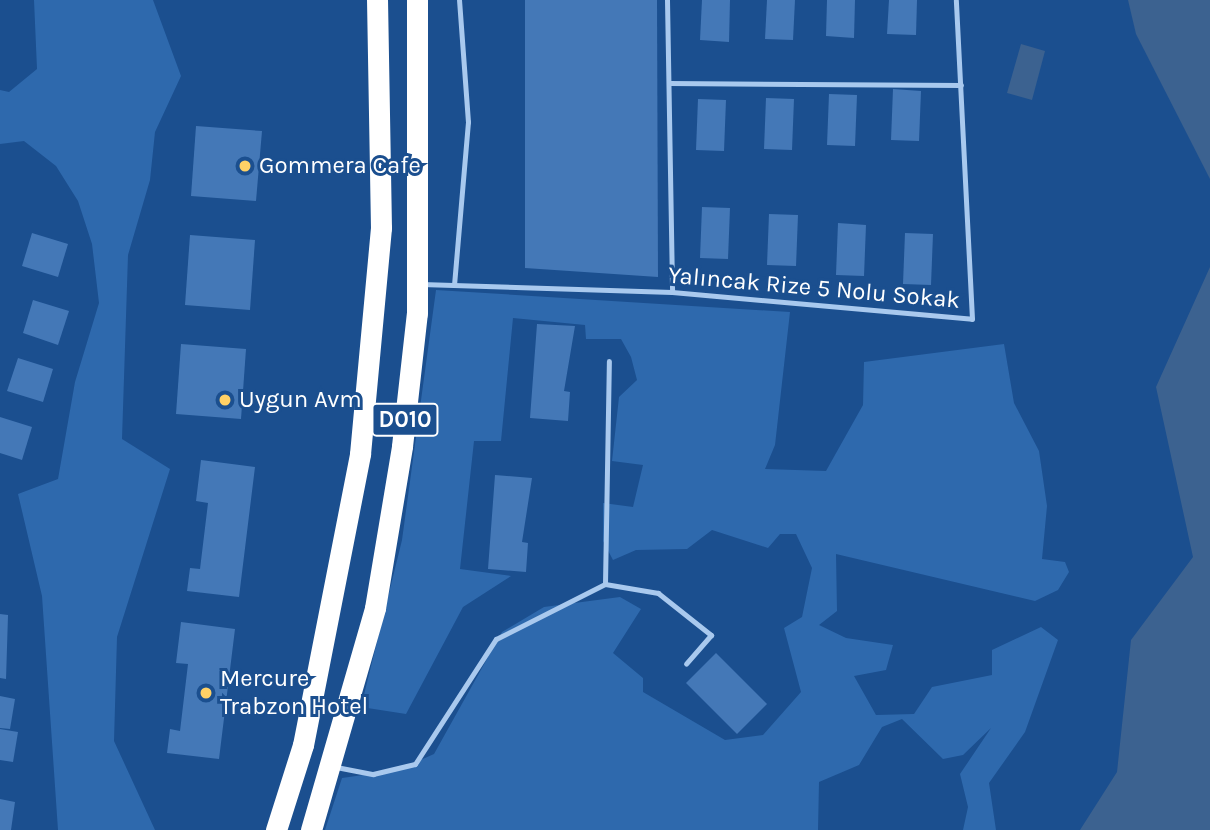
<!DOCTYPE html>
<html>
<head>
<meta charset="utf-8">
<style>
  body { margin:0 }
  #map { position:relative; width:1210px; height:830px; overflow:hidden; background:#1b4f8f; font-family:Karla,sans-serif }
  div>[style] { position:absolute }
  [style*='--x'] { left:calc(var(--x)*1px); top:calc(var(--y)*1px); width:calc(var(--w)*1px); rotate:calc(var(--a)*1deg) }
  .green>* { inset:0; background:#2e69ad }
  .water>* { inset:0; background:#3c6290 }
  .building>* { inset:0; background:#4478b7 }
  .lane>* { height:5px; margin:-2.5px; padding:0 2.5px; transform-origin:2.5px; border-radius:2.5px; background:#a9c9ee }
  .highway>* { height:21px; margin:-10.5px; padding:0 10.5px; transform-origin:10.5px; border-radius:10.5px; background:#fff }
  .dots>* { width:19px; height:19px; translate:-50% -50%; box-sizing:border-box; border:4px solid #1b4f8f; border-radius:50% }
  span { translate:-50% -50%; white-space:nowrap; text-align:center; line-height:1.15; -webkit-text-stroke:6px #1b4f8f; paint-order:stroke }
  .shield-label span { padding:2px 5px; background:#1b4f8f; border:2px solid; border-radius:5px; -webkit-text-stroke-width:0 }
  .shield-label { font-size:23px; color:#fff; font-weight:700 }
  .poi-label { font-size:24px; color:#fff }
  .left { translate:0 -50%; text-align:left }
  .street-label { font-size:24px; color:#fff }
</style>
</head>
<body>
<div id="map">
  <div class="green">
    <div style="clip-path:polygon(34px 0,153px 0,181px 76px,155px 132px,150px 180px,128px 255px,122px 439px,170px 469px,117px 637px,114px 741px,155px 830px,58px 830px,42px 596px,18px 494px,58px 479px,75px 382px,99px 303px,92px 244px,78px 201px,56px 166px,24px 141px,0 144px,0 90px,9px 92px,37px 69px)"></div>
    <div style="clip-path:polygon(436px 290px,790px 312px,775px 445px,765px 469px,826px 471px,863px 405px,864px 362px,1004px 344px,1014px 403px,1039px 451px,1047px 506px,1042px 559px,1065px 562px,1069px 572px,1058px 590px,1035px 601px,836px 554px,837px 611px,819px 625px,846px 638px,893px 645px,886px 670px,854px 676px,876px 715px,914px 714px,932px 687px,992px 675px,992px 650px,1041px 627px,1058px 640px,1025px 732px,989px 783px,996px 830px,963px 830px,968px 807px,960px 774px,991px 728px,963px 755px,943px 759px,902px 719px,882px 727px,859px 765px,819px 782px,818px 830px,325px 830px,342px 778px,398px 770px,434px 754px,502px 632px,544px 607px,620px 597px,641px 609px,613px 653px,643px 678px,643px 692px,725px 740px,763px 735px,801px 692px,784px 628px,802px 617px,812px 568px,796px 534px,780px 534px,768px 548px,712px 530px,687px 549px,636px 550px,613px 560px,603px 541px,603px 503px,633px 507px,643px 465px,612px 461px,619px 397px,637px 380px,631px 357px,621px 339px,586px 339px,585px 325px,513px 318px,501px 441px,474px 441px,460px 569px,511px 576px,463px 607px,406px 714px,361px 707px,402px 540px)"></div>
  </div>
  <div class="water">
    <div style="clip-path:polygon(1128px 0,1210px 0,1210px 179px,1136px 34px)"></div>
    <div style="clip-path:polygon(1021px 44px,1045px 51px,1032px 100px,1007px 93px)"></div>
    <div style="clip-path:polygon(1210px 267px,1210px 830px,1080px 830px,1117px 772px,1131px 640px,1193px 557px,1156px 387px)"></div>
  </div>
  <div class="building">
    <div style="clip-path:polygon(525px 0,657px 0,658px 277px,525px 268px)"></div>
    <div style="clip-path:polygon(702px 0,730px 0,729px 42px,700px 40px)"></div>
    <div style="clip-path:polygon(767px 0,795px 0,793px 40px,765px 39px)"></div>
    <div style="clip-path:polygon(827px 0,855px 0,854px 38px,826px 36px)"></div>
    <div style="clip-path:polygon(889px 0,917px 0,916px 35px,887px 34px)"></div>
    <div style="clip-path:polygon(893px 89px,921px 91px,919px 141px,891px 140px)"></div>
    <div style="clip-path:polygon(829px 94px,857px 95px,855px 146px,827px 145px)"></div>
    <div style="clip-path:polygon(766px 98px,794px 99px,792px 150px,764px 149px)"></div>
    <div style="clip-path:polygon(698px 99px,726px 100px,724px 151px,696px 150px)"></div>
    <div style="clip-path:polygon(196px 126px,262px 131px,256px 201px,191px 196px)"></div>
    <div style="clip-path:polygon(702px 207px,730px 208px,728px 259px,700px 258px)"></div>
    <div style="clip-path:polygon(769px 214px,798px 215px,796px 266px,767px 265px)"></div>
    <div style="clip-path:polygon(838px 223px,866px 225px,864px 276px,836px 275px)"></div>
    <div style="clip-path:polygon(32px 233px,68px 244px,58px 277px,22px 266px)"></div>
    <div style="clip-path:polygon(905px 233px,933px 234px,931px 285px,903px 284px)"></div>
    <div style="clip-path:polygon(190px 235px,255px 240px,250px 310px,185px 305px)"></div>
    <div style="clip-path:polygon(33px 300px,69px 311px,58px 345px,23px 333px)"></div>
    <div style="clip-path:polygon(537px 324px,575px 326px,564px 391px,570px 392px,568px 421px,530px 418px)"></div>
    <div style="clip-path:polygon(181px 344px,246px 349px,241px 419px,176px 414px)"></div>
    <div style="clip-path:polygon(18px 358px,53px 369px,43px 402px,7px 391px)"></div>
    <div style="clip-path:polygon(0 417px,32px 427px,22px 460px,0 453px)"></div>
    <div style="clip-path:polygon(201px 460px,255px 467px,239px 597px,187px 591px,190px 568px,200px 569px,208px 503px,196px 501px)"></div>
    <div style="clip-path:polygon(495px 475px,532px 478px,522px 542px,528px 543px,526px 572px,488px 569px)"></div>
    <div style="clip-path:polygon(0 614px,8px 615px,6px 679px,0 678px)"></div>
    <div style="clip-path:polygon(181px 622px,235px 629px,219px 759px,167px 753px,170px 729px,180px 731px,188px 664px,176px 663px)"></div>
    <div style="clip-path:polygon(716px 653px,767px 704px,737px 734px,686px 683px)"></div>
    <div style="clip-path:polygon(0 696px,15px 699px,10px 729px,0 728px)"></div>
    <div style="clip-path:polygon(0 729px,18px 732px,13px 762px,0 760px)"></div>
    <div style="clip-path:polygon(0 799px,15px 802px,11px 830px,0 830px)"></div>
  </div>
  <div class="lane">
    <div style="--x:667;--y:0;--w:292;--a:89"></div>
    <div style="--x:669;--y:83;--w:292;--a:0.4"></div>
    <div style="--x:421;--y:284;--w:251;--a:1.8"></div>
    <div style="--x:672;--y:292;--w:301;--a:5.1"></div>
    <div style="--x:972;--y:319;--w:319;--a:-92.9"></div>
    <div style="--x:454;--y:285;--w:164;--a:-85.1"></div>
    <div style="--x:468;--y:122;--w:122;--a:-94.2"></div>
    <div style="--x:605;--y:584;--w:223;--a:-89"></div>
    <div style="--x:336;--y:767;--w:38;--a:11"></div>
    <div style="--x:373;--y:774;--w:43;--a:-13.4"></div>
    <div style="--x:415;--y:764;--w:149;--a:-57.1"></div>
    <div style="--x:496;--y:639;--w:122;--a:-26.8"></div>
    <div style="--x:605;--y:584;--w:54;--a:9.6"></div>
    <div style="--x:658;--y:593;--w:68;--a:38.4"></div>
    <div style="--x:711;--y:635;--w:38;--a:131"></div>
  </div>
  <div class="highway">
    <div style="--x:276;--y:830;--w:89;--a:-72.4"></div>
    <div style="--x:303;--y:745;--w:297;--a:-78.9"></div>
    <div style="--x:360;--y:454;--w:227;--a:-84.7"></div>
    <div style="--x:381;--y:228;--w:228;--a:-91"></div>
    <div style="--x:311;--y:830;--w:231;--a:-73.9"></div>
    <div style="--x:375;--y:608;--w:164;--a:-80.5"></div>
    <div style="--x:402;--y:446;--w:134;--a:-83.6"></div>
    <div style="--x:417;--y:313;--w:313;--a:-90"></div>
  </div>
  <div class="dots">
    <div style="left:245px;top:166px;background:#ffd166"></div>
    <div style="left:225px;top:400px;background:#ffd166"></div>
    <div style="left:206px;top:693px;background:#ffd166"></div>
  </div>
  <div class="shield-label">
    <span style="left:405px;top:420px">D010</span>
  </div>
  <div class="poi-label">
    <span class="left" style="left:259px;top:166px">Gommera Cafe</span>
    <span class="left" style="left:239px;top:400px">Uygun Avm</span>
    <span class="left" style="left:220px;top:693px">Mercure<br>Trabzon Hotel</span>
  </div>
  <div class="street-label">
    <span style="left:814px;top:288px;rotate:5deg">Yalıncak Rize 5 Nolu Sokak</span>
  </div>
</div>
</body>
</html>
